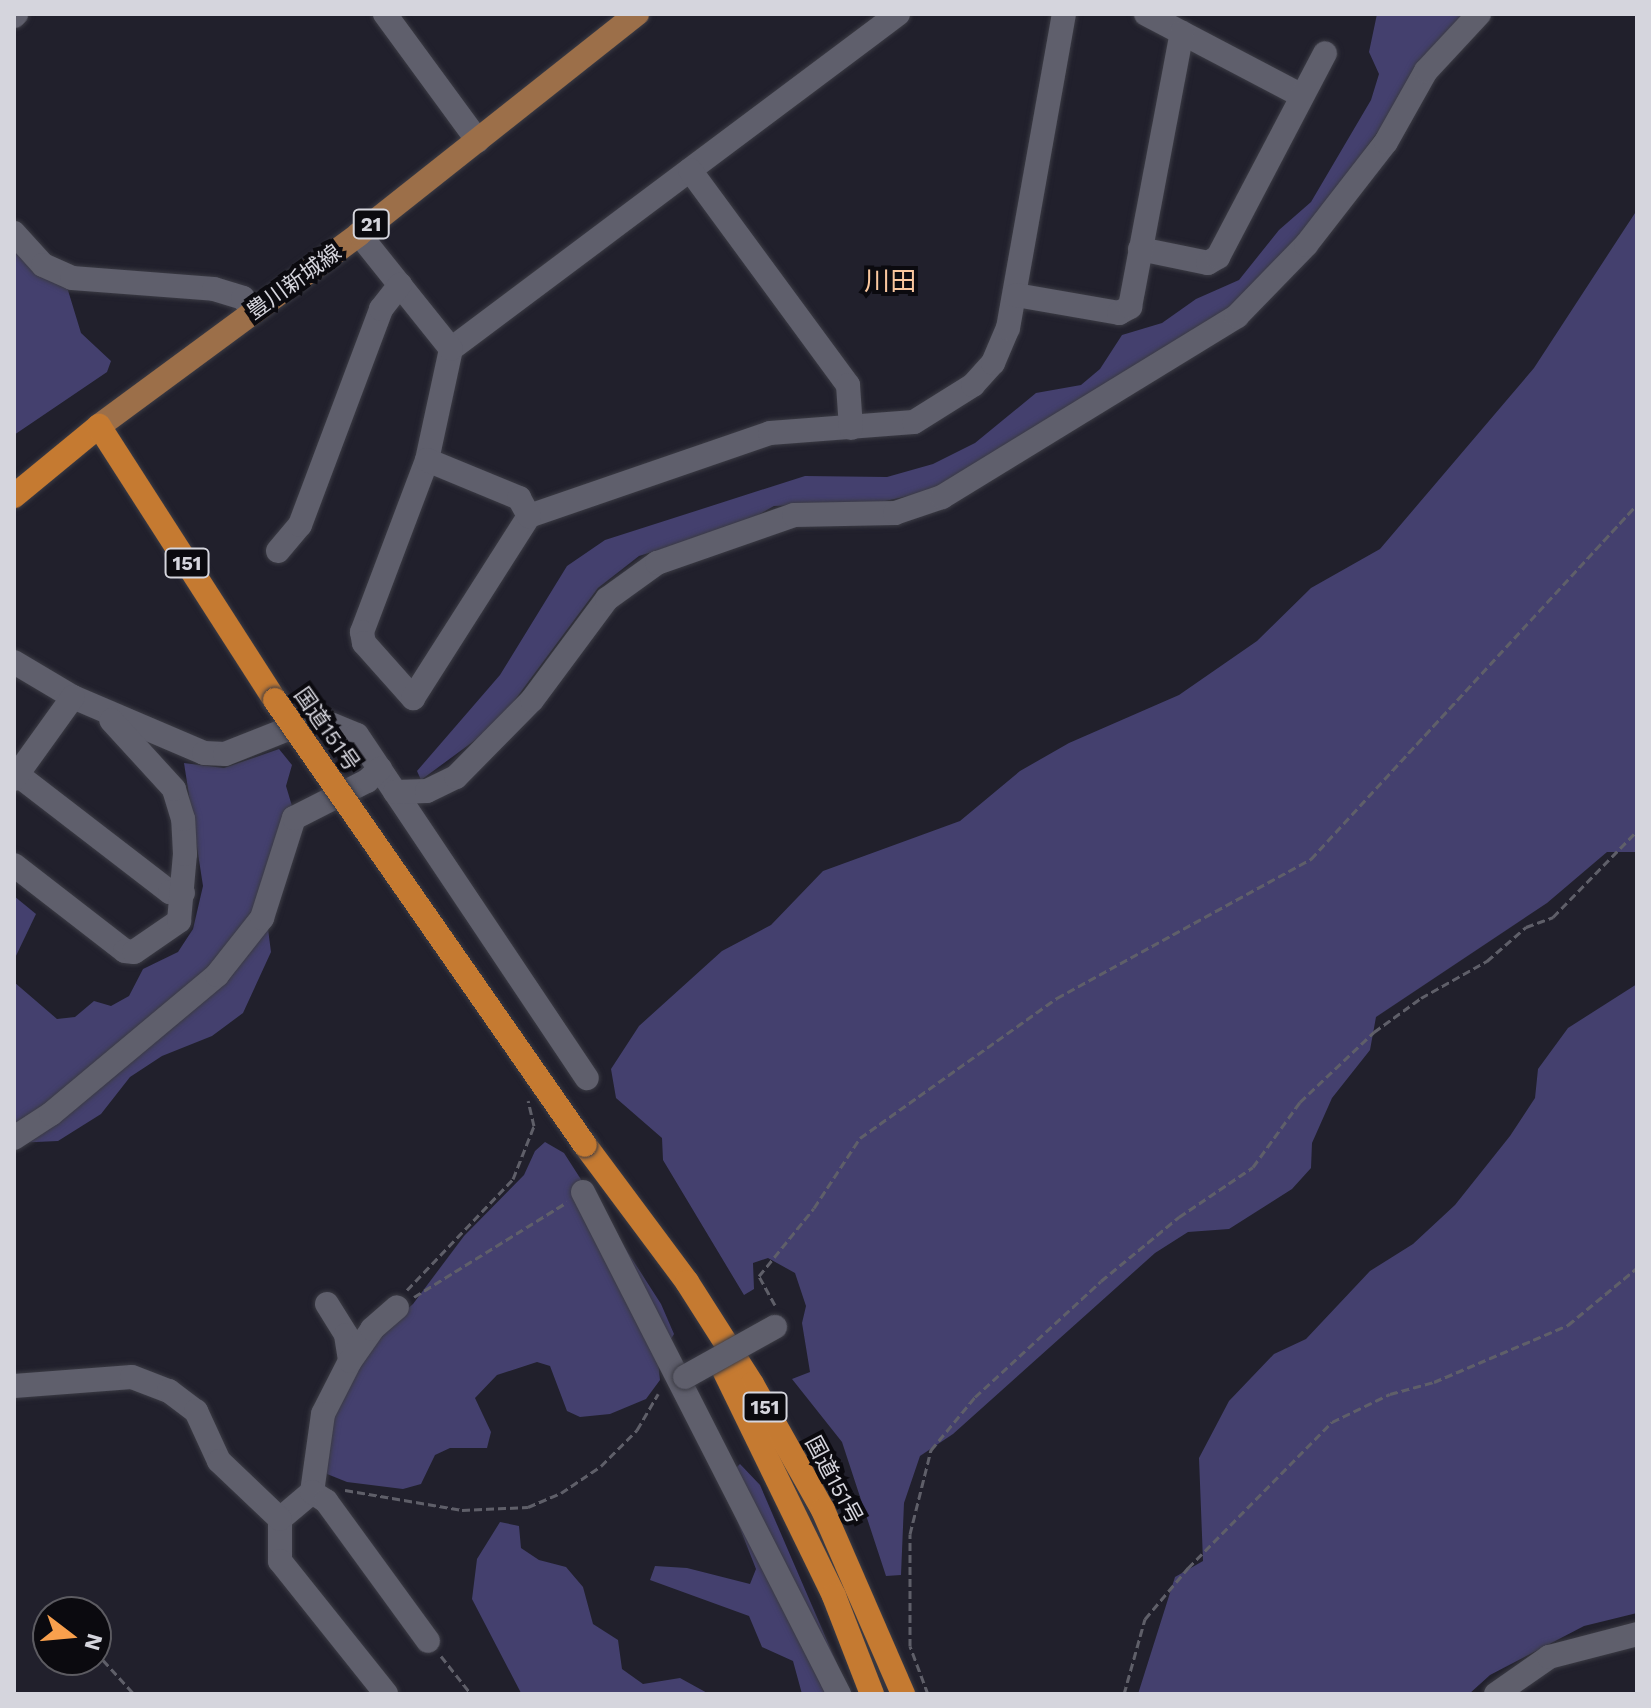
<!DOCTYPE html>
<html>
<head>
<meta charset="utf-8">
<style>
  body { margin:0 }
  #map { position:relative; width:1651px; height:1708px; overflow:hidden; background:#21202c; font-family:"Work Sans","Noto Sans JP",sans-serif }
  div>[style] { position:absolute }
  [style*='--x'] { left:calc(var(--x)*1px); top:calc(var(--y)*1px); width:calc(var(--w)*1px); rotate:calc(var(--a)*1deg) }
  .forest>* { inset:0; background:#44406e }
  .path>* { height:3px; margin-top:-1.5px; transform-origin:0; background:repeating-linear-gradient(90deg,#5f5f69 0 8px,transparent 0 12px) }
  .roads { filter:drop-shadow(0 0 2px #3b3b44) drop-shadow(0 0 2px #3b3b44) }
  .minor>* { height:24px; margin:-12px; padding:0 12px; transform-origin:12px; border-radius:12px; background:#5f5f6c }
  .major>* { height:24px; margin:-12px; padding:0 12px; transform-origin:12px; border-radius:12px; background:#9c6f49 }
  .highway>* { height:24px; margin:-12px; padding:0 12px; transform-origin:12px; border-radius:12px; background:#c57a31 }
  .bridges { filter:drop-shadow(0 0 2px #3b3b44) drop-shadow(0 0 2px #3b3b44) }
  .minor-bridge>* { height:24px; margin:-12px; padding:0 12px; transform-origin:12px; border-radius:12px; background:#5f5f6c }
  .highway-bridge>* { height:24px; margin:-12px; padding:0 12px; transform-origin:12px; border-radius:12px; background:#c57a31 }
  span { translate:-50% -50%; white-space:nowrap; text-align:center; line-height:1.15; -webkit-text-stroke:8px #0b0a0f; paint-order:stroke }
  .shield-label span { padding:2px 6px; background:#0b0a0f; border:2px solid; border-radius:6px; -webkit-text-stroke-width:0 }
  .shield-label { font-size:20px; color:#d5d5dd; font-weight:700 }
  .street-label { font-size:22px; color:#d5d5dd }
  .quarter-label { font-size:26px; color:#fac79e }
  .frame { position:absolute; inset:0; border:16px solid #d5d5dd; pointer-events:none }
  .north { position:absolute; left:32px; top:1596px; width:80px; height:80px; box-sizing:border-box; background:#0b0a0f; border:2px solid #5c5b61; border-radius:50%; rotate:106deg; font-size:22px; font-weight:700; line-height:32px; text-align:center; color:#d5d5dd }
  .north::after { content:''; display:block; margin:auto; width:28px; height:36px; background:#f9a04d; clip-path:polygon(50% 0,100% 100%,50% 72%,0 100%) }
</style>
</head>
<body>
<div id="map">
  <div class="forest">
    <div style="clip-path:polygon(1377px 14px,1464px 14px,1265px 286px,995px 462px,923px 493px,880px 502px,774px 506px,742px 524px,639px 556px,598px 588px,497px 724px,421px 780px,417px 771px,500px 675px,567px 566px,605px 540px,805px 476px,887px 477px,933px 464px,975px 443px,1036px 393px,1081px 385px,1100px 369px,1122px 335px,1162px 323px,1196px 299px,1239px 280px,1279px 230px,1311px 202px,1371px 100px,1379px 74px,1369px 52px)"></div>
    <div style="clip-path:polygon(1637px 210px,1637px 852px,1607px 852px,1547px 903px,1376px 1017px,1370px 1050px,1332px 1098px,1312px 1143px,1311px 1168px,1292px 1189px,1229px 1229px,1188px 1232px,1155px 1253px,953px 1434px,920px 1456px,904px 1503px,901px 1575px,886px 1576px,842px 1442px,792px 1379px,810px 1372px,802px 1323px,806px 1306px,795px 1273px,768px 1258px,753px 1263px,754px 1289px,744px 1295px,663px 1160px,662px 1138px,616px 1098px,611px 1069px,639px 1026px,722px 951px,771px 925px,823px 871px,960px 821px,1020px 771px,1069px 743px,1179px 695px,1257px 641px,1311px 588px,1380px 549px,1534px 368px)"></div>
    <div style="clip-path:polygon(14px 248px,67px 287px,81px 333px,111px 361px,107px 372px,14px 435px)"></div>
    <div style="clip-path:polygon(279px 749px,292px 765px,286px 786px,292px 806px,268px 929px,271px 952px,243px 1013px,212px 1036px,162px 1056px,130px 1077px,101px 1114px,58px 1141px,14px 1143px,14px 982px,57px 1019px,75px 1017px,94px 1001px,111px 1006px,129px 996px,143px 969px,178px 952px,193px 929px,203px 886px,184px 763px,224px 768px)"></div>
    <div style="clip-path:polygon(14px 896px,36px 914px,14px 960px)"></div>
    <div style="clip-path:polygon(1637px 984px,1637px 1613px,1584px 1626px,1490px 1675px,1469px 1694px,1138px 1694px,1175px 1577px,1203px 1561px,1199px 1458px,1229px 1401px,1274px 1354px,1306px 1339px,1370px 1271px,1413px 1244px,1455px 1205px,1510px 1136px,1535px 1098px,1538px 1069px,1568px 1028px)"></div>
    <div style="clip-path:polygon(545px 1142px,564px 1153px,661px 1304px,674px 1334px,658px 1361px,660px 1380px,646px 1399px,610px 1414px,580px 1417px,567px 1411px,550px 1366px,537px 1362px,497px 1375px,475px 1398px,491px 1432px,487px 1448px,450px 1448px,435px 1455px,421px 1484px,403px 1489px,347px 1482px,327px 1474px,326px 1432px,367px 1345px,413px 1304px,464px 1236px,524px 1175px,535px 1151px)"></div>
    <div style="clip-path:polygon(740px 1464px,760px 1485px,850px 1694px,802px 1694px,793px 1661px,762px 1647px,749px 1616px,650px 1580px,655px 1566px,687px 1568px,750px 1584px,756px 1569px,722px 1482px)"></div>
    <div style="clip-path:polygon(500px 1522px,519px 1526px,521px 1548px,539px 1560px,566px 1567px,583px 1587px,593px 1624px,618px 1640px,622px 1669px,643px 1684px,680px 1678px,709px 1694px,521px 1693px,472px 1599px,477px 1559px)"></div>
  </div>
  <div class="path">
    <div style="--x:407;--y:1290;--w:153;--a:-46.3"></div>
    <div style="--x:513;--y:1179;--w:57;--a:-68.4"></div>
    <div style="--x:534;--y:1126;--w:26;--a:-103"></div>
    <div style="--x:414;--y:1297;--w:180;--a:-31.8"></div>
    <div style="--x:775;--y:1305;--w:33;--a:-119"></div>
    <div style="--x:759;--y:1276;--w:87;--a:-51"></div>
    <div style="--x:814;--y:1208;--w:84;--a:-56.7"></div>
    <div style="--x:860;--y:1138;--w:242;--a:-35.4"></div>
    <div style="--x:1057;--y:998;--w:290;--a:-28.7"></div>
    <div style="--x:1311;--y:859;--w:482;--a:-47.4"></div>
    <div style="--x:345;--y:1490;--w:119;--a:9.7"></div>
    <div style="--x:462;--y:1510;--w:66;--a:-2.6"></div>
    <div style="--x:528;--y:1507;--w:36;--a:-23"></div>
    <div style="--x:561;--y:1493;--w:48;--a:-34"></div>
    <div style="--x:601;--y:1466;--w:51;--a:-45"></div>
    <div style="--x:637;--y:1430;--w:42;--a:-59.7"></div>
    <div style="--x:441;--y:1656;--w:48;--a:51.7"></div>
    <div style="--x:103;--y:1660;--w:46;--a:47.6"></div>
    <div style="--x:928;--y:1694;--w:51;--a:-110.6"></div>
    <div style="--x:910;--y:1646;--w:112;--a:-90"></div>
    <div style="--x:910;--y:1534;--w:87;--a:-76"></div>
    <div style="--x:931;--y:1450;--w:69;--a:-50.3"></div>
    <div style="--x:975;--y:1397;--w:171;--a:-42.6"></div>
    <div style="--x:1101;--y:1281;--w:101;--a:-39.4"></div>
    <div style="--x:1179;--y:1217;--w:89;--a:-34"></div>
    <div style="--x:1253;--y:1167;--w:80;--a:-54.1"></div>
    <div style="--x:1300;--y:1102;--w:102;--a:-43.4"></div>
    <div style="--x:1374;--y:1032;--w:58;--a:-35.9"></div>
    <div style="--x:1421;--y:998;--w:76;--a:-29.3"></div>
    <div style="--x:1487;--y:961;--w:52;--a:-41.1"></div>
    <div style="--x:1526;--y:927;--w:29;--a:-20"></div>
    <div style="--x:1553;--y:917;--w:120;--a:-45.7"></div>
    <div style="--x:1124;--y:1694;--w:78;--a:-74.4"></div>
    <div style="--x:1145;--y:1619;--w:67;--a:-49.9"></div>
    <div style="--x:1188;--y:1568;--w:205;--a:-45.4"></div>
    <div style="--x:1332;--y:1422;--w:64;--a:-25.8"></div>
    <div style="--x:1390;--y:1394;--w:46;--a:-15.3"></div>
    <div style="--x:1434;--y:1382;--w:146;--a:-23"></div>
    <div style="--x:1568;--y:1325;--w:89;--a:-39.6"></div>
  </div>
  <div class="roads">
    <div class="minor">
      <div style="--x:385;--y:14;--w:157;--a:53.8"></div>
      <div style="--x:898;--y:14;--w:559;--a:143.15"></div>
      <div style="--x:451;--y:349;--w:114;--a:102.2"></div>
      <div style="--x:427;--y:460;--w:184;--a:110.7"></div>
      <div style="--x:362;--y:632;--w:11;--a:80"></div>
      <div style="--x:364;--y:643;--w:74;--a:48.3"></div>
      <div style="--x:413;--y:698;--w:216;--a:-57.5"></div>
      <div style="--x:529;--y:516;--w:255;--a:-19"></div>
      <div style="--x:770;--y:433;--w:144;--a:-4.4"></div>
      <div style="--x:914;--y:422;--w:70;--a:-32.1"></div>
      <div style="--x:973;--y:385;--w:30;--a:-48"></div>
      <div style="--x:993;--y:363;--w:38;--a:-67"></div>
      <div style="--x:1008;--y:328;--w:319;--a:-79.9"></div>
      <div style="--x:1146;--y:14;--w:176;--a:27.7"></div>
      <div style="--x:14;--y:16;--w:3;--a:-45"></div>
      <div style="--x:690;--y:170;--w:267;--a:53.7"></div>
      <div style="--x:848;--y:385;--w:43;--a:86"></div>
      <div style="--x:14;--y:233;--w:43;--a:47.8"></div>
      <div style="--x:43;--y:265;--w:32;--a:24"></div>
      <div style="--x:72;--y:278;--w:142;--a:4.4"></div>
      <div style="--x:214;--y:289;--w:30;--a:17"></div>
      <div style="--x:243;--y:298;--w:17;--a:50"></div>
      <div style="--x:359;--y:234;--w:147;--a:51.3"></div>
      <div style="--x:1140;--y:249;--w:69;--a:11.6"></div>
      <div style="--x:1208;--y:263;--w:12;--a:-31"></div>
      <div style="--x:1218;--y:257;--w:230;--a:-62.3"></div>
      <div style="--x:1016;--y:295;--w:105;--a:9.9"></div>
      <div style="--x:1119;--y:313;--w:13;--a:-29"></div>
      <div style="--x:1130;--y:307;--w:279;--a:-79.3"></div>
      <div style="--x:427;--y:460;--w:100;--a:22.4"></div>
      <div style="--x:519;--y:498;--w:21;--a:61"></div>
      <div style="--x:278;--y:551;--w:34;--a:-50"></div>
      <div style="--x:300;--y:525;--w:231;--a:-69.4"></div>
      <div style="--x:381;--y:309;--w:31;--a:-52"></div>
      <div style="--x:14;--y:662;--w:69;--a:30.7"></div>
      <div style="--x:73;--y:697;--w:142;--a:23.1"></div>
      <div style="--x:204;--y:753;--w:21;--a:3"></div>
      <div style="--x:225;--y:754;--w:98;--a:-21.6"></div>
      <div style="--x:316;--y:718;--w:44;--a:22.5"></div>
      <div style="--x:357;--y:735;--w:413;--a:56.2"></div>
      <div style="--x:14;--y:772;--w:197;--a:37.6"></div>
      <div style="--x:170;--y:892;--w:13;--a:4"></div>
      <div style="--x:14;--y:779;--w:101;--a:-54.3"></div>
      <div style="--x:395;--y:792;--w:32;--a:-2"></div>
      <div style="--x:427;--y:791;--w:32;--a:-26"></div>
      <div style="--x:456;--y:777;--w:108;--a:-45.4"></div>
      <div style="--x:532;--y:700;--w:126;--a:-53.4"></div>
      <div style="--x:607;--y:599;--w:62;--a:-35.8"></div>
      <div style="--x:657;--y:563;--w:145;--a:-19.3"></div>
      <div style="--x:794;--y:515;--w:101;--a:-1.1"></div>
      <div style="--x:895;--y:513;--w:50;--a:-18.8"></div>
      <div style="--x:942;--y:497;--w:346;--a:-31.5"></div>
      <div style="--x:1237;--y:316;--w:99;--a:-45.8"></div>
      <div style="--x:1306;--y:245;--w:130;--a:-52.2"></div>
      <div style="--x:1386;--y:142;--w:81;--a:-60.6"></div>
      <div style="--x:1426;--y:71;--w:78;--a:-47.1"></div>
      <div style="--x:14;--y:865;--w:140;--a:37.8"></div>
      <div style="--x:125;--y:951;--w:9;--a:6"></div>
      <div style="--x:134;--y:952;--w:55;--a:-34.6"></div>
      <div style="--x:179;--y:921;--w:67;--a:-84.9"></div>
      <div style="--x:185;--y:854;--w:35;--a:-93"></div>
      <div style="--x:183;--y:819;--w:31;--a:-107"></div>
      <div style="--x:174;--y:789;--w:93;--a:-132.4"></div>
      <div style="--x:14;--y:1138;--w:44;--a:-33"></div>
      <div style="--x:51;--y:1114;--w:217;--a:-39.9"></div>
      <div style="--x:217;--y:975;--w:73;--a:-51.7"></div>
      <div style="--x:262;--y:918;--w:105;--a:-72.3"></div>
      <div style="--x:294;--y:818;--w:82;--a:-26.9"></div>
      <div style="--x:367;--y:781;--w:18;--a:-43"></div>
      <div style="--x:583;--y:1192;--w:564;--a:62.98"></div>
      <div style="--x:327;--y:1304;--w:36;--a:58"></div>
      <div style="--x:346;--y:1335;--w:26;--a:81"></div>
      <div style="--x:350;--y:1361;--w:59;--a:117"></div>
      <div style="--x:323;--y:1414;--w:79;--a:98"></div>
      <div style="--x:312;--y:1492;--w:42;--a:139.8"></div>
      <div style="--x:280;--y:1519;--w:42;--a:90"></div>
      <div style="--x:280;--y:1561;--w:170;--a:51.4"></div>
      <div style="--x:350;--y:1361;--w:39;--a:-55"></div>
      <div style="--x:372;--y:1329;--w:33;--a:-41"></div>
      <div style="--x:14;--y:1386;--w:118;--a:-4.4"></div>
      <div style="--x:132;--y:1377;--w:40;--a:21"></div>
      <div style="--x:169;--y:1391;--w:34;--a:37"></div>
      <div style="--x:196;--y:1411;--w:55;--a:65.3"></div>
      <div style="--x:219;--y:1461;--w:84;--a:43.6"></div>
      <div style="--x:312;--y:1492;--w:17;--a:33"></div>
      <div style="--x:326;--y:1501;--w:173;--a:53.9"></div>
      <div style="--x:1496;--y:1694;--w:65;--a:-34.9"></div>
      <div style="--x:1549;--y:1657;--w:91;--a:-14.6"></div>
    </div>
    <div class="major">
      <div style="--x:99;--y:426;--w:323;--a:-36.4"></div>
      <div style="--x:359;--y:234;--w:355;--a:-38.4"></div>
    </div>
    <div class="highway">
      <div style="--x:14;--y:496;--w:110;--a:-39.5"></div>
      <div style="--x:99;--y:426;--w:326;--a:57.3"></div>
      <div style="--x:585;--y:1145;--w:171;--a:53.3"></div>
      <div style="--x:687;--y:1282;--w:121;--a:57.5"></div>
      <div style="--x:752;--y:1384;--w:145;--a:60.6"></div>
      <div style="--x:823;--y:1510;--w:201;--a:66.5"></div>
      <div style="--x:721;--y:1364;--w:258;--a:64"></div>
      <div style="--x:834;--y:1596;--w:105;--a:68.8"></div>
    </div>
  </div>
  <div class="bridges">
    <div class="minor-bridge">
      <div style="--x:685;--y:1377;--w:103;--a:-29.1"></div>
    </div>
    <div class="highway-bridge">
      <div style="--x:275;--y:700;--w:542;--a:55.14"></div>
    </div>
  </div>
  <div class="shield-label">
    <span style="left:371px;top:224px">21</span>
    <span style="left:187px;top:563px">151</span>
    <span style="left:765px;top:1407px">151</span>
  </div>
  <div class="street-label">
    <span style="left:294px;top:282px;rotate:-36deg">豊川新城線</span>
    <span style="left:327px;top:729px;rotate:55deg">国道151号</span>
    <span style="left:834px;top:1480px;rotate:62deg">国道151号</span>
  </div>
  <div class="quarter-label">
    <span style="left:890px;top:282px">川田</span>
  </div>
  <div class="frame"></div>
  <div class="north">N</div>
</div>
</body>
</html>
